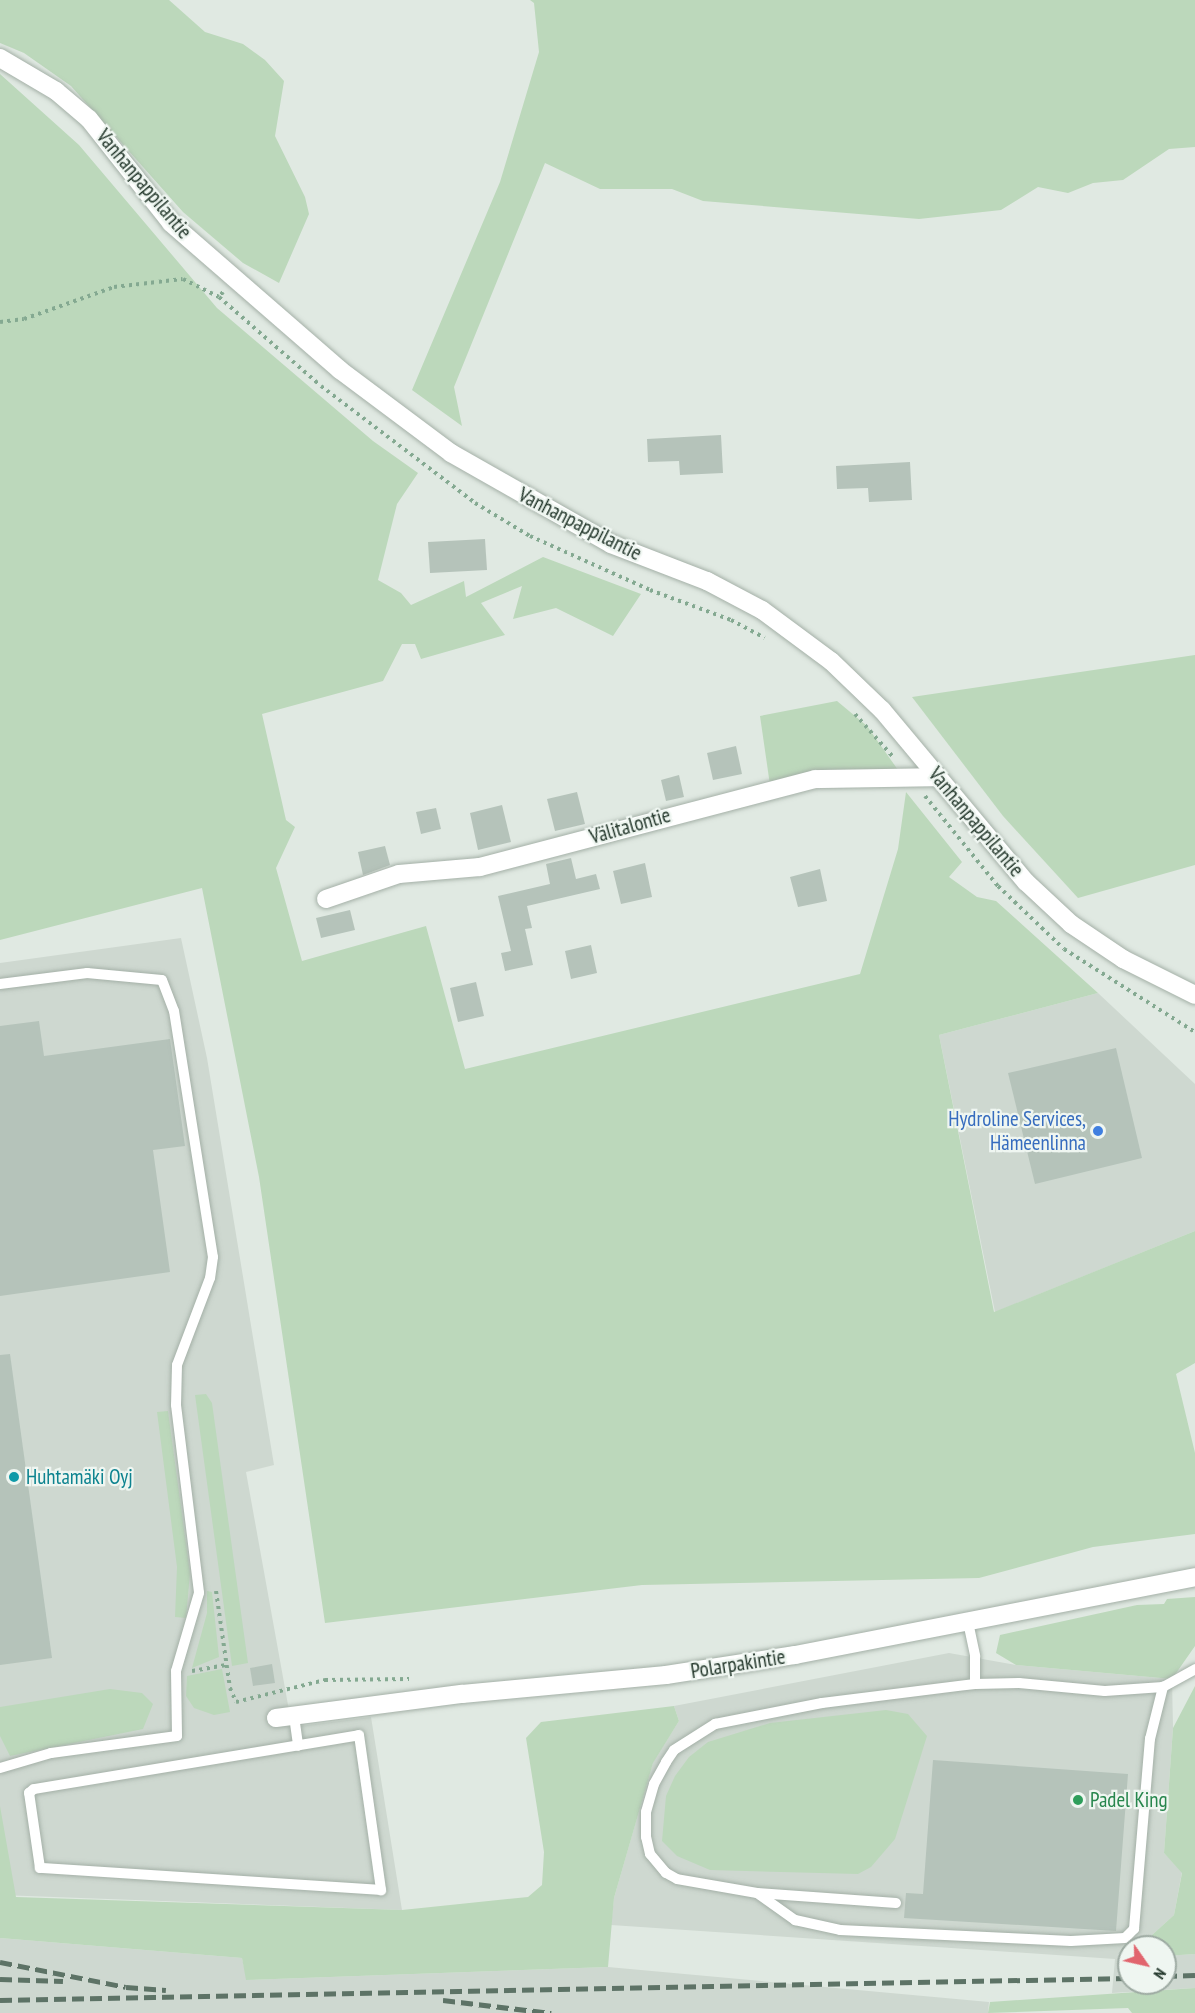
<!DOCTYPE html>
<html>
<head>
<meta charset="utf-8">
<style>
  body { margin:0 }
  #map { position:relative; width:1195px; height:2013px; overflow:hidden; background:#e0e9e2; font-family:"PT Sans Narrow",sans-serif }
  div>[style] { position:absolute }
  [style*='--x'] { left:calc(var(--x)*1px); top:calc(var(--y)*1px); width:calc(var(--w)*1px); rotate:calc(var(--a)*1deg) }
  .built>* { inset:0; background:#ced8d0 }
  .green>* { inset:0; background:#bcd8bb }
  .building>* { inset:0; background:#b5c3ba }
  .path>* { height:4px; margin-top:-2px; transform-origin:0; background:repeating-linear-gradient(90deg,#84a991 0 3px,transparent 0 7.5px) }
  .roads { filter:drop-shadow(0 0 2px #a4b0a7) drop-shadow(0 0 2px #a4b0a7) }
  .lane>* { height:10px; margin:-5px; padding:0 5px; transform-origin:5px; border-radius:5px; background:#fff }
  .street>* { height:18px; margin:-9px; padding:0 9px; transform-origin:9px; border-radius:9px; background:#fff }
  .rail>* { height:4.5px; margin-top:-2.25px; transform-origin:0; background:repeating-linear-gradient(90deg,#5d7366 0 12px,transparent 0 18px) }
  .dots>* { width:16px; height:16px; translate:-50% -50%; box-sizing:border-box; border:3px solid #eff6f1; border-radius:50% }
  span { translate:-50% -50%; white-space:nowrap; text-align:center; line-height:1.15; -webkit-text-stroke:4.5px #eff6f1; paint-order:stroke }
  .street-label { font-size:21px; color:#23372b }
  .shop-label { font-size:21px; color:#366cbe }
  .right { translate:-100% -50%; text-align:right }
  .culture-label { font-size:21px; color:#0d838f }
  .left { translate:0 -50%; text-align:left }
  .leisure-label { font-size:21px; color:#27864d }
  .north { position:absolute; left:1117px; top:1935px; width:60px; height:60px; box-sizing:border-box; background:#eff6f1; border:2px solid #9daaa2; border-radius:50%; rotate:124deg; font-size:16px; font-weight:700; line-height:24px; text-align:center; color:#23372b }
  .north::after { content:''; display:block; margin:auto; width:21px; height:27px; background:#e1656e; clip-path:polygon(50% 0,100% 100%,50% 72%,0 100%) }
</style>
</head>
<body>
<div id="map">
  <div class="built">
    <div style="clip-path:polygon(181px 938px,207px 1058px,274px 1465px,246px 1472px,292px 1727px,371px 1717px,402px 1910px,0 1895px,0 963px)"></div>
    <div style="clip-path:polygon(1098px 993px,1195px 1084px,1195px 1231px,995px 1312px,939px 1035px)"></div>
    <div style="clip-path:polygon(949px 1653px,1016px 1665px,1172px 1679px,1173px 1728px,1164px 1853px,1182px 1872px,1174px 1915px,1152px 1935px,1154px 1947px,1129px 1947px,1129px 1983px,1165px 1983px,1165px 1956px,1195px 1954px,1195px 1988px,1112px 1993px,1115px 1959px,611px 1925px,614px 1898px,653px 1762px,679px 1721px,674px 1706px)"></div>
    <div style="clip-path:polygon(0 1938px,242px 1958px,247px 1980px,608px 1967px,989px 2002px,988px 2013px,0 2013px)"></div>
  </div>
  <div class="green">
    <div style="clip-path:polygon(0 0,169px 0,205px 32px,243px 44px,265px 60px,284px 81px,275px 136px,305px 197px,309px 214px,279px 283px,243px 263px,183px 212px,71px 86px,24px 53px,0 43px)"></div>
    <div style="clip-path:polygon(530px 0,1195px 0,1195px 147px,1169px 149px,1123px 180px,1093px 183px,1068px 193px,1038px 187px,1001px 210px,919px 219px,703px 201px,672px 189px,600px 189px,545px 163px,454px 387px,462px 426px,412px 390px,500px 182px,539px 52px,534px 3px)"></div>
    <div style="clip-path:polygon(0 74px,79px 145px,217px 308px,373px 441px,418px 473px,397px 504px,378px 580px,401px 593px,411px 605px,464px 581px,466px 597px,543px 557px,641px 594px,613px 636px,556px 608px,513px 619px,522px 586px,481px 603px,505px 635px,421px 659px,415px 644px,402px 644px,383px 681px,262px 714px,286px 820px,295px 827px,276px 868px,302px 961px,426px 926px,465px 1069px,860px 974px,898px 849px,906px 792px,962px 862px,949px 877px,977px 897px,996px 901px,1098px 993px,939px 1035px,994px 1312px,1195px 1231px,1195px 1363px,1176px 1374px,1195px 1453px,1195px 1534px,1093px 1547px,979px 1578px,642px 1585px,325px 1623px,259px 1177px,202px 888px,0 940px)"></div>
    <div style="clip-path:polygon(1195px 655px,1195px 865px,1078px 898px,1003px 816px,912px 697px)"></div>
    <div style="clip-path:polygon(837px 701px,867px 726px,898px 770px,770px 785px,760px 716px)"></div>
    <div style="clip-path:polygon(206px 1394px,212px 1403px,248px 1663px,232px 1666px,195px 1395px)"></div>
    <div style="clip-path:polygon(168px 1411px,190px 1573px,186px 1618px,175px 1617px,177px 1567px,157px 1412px)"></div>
    <div style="clip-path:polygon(207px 1591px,212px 1592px,219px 1657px,192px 1668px,207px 1613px)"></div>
    <div style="clip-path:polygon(1195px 1597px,1195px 1646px,1172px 1679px,1016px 1665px,996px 1653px,1000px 1635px,1137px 1605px,1164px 1604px,1167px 1599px)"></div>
    <div style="clip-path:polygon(222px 1669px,230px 1712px,214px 1715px,194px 1708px,186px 1696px,187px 1676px)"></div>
    <div style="clip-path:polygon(1195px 1686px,1195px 1954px,1165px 1956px,1165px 1947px,1154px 1947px,1152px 1935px,1174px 1915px,1182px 1873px,1164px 1853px,1173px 1728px)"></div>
    <div style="clip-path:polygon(110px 1689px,142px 1693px,153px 1704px,143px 1729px,10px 1756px,0 1736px,0 1707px)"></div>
    <div style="clip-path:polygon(674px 1706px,679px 1721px,653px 1763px,614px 1898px,608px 1967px,246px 1980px,242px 1958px,0 1938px,0 1806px,16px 1897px,402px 1910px,528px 1897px,542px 1885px,544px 1852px,526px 1738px,541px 1722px)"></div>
    <div style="clip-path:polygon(886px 1710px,908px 1714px,927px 1736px,895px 1839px,871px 1867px,858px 1874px,710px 1870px,677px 1856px,662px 1841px,666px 1796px,675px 1776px,689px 1757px,708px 1742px,770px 1723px)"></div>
    <div style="clip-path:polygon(1195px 1988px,1195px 2013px,1132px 2013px,1128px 2008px,988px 2013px,990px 2002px)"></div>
  </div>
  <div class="building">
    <div style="clip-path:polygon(721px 435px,723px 473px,680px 475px,679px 461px,648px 462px,647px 439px)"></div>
    <div style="clip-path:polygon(910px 462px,912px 500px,869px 502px,868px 488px,837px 489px,836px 466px)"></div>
    <div style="clip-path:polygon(485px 539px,487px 570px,430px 573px,428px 542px)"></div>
    <div style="clip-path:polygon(736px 746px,742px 774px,713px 780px,707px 753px)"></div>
    <div style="clip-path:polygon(679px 775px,684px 797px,666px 801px,661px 780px)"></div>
    <div style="clip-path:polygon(577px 792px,585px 824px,555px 831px,547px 799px)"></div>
    <div style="clip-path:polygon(502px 805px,511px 842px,478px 850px,470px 813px)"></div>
    <div style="clip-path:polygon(436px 808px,441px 829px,421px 834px,416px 812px)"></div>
    <div style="clip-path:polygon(385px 846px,390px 865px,363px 875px,358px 852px)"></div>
    <div style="clip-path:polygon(571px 858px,576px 879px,596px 874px,600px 889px,527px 906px,532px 928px,525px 929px,533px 965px,505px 971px,501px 953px,511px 951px,498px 896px,550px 884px,546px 864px)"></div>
    <div style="clip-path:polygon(645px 863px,652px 897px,621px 904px,613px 871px)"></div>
    <div style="clip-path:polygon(820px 869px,827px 901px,798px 907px,790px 877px)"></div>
    <div style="clip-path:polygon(350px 910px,355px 930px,321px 938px,316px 918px)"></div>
    <div style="clip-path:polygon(591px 945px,597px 973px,571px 979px,565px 951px)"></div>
    <div style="clip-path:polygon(476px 982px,484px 1016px,458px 1022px,450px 988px)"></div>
    <div style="clip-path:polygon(39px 1021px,44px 1056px,170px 1039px,185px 1146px,153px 1150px,170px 1272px,0 1296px,0 1026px)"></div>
    <div style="clip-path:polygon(1116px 1048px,1142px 1158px,1035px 1184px,1008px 1073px)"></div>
    <div style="clip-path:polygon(10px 1354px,52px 1658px,0 1665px,0 1355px)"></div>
    <div style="clip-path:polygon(272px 1664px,275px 1683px,253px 1686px,250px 1668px)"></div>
    <div style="clip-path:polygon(933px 1760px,1128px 1774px,1116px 1931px,904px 1918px,906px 1893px,923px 1894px)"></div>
  </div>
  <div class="path">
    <div style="--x:223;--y:292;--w:6;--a:129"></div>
    <div style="--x:219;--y:297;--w:135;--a:41.1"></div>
    <div style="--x:321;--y:386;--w:193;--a:37.2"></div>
    <div style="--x:475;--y:503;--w:64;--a:31"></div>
    <div style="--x:530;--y:536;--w:132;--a:24.2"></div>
    <div style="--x:650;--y:590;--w:86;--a:20.3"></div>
    <div style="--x:731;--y:620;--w:38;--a:28"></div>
    <div style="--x:0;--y:322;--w:24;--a:-7"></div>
    <div style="--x:24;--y:319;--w:96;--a:-19.6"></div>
    <div style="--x:114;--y:287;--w:69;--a:-6.6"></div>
    <div style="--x:183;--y:279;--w:40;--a:26.6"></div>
    <div style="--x:855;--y:714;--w:59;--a:48.4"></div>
    <div style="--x:925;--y:796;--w:116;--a:51"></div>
    <div style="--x:998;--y:886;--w:91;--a:43.7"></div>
    <div style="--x:1064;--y:949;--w:155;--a:32.4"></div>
    <div style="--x:216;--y:1591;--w:98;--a:81.8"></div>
    <div style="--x:230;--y:1688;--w:15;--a:67"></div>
    <div style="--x:236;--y:1702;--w:92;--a:-13.9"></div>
    <div style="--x:325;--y:1680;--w:84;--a:-0.7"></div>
    <div style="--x:192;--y:1671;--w:36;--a:-10"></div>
  </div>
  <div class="roads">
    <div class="lane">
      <div style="--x:0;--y:984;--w:88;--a:-7.2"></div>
      <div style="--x:87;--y:973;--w:75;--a:5.3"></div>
      <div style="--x:162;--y:980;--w:33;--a:69"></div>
      <div style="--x:174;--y:1011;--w:249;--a:81"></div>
      <div style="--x:213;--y:1257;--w:21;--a:98"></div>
      <div style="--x:210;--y:1278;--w:93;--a:110.8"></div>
      <div style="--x:177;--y:1365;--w:40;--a:91.4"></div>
      <div style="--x:176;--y:1405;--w:189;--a:83"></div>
      <div style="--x:199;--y:1593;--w:81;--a:106.4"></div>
      <div style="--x:176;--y:1671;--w:65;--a:89.1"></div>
      <div style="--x:177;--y:1736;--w:127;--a:172.3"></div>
      <div style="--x:51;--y:1753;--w:53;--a:163.6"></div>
      <div style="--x:968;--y:1622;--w:35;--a:78"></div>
      <div style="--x:975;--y:1656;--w:28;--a:90"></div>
      <div style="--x:294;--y:1716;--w:30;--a:82"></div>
      <div style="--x:359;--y:1735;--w:157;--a:81.9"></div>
      <div style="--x:381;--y:1890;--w:342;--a:-176.3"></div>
      <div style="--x:40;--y:1868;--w:76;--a:-98.3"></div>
      <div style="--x:29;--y:1793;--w:6;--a:-39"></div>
      <div style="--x:34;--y:1789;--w:329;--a:-9.4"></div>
      <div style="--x:757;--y:1893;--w:47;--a:35.4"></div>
      <div style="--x:795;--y:1920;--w:46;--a:12.5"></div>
      <div style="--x:840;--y:1930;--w:231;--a:2.7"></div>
      <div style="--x:1071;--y:1941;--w:54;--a:-3.2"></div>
      <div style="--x:1125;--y:1938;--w:13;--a:-45"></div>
      <div style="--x:1134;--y:1929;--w:191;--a:-85.2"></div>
      <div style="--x:1150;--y:1739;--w:54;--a:-76"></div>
      <div style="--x:896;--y:1903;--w:139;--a:-175.9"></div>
      <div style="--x:757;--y:1893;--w:81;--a:-170.1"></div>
      <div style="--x:677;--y:1879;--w:13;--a:-151"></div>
      <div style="--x:666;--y:1873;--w:25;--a:-130"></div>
      <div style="--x:650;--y:1854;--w:17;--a:-103"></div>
      <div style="--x:646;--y:1837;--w:25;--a:-90"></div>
      <div style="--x:646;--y:1812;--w:29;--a:-74"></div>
      <div style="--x:654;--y:1784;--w:25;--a:-61"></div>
      <div style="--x:666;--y:1762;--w:14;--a:-56"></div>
      <div style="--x:674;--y:1750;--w:49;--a:-32.4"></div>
      <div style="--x:715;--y:1724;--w:109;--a:-11.1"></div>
      <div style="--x:822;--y:1703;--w:154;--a:-7.1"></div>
      <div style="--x:975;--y:1684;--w:44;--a:-1.3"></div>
      <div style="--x:1019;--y:1683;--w:86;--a:5.3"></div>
      <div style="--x:1105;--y:1691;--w:58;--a:-3.9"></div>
      <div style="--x:1163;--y:1687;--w:37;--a:-29"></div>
    </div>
    <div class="street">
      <div style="--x:0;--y:58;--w:65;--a:30.5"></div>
      <div style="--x:56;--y:91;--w:43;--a:40.3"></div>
      <div style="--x:89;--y:119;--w:132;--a:51.7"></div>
      <div style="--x:171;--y:223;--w:224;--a:41"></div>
      <div style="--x:340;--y:370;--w:139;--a:36.8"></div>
      <div style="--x:451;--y:453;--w:184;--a:29.6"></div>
      <div style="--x:611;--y:544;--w:103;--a:21.1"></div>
      <div style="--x:707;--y:581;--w:62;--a:27.8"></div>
      <div style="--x:762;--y:610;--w:86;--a:36.5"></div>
      <div style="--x:831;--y:661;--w:71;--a:43.9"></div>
      <div style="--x:882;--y:710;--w:224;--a:50.1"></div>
      <div style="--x:1026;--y:882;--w:62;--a:43"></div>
      <div style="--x:1071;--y:924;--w:63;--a:33.9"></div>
      <div style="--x:1123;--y:959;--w:80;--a:26.6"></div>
      <div style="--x:326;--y:899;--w:77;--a:-18.9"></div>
      <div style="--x:399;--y:874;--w:81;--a:-4.9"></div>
      <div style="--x:480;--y:867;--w:346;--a:-14.7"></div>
      <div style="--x:815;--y:779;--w:123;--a:-0.9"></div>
      <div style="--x:276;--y:1718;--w:188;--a:-7.4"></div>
      <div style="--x:462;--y:1694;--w:205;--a:-5.3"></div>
      <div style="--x:666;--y:1675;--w:131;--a:-8.8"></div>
      <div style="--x:795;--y:1655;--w:408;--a:-11"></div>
    </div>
  </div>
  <div class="rail">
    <div style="--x:0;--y:1962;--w:128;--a:11.2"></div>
    <div style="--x:126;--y:1987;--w:40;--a:4.3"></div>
    <div style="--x:1165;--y:1976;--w:30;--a:-2"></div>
    <div style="--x:0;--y:1979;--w:63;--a:1.8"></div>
    <div style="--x:0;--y:2000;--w:1129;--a:-1.12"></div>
    <div style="--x:443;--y:2000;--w:109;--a:6.9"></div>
  </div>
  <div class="dots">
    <div style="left:1098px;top:1131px;background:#3f7fe0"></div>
    <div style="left:14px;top:1477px;background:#0f9aa8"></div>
    <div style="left:1078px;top:1800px;background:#2e9e5b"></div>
  </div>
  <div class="street-label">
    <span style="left:144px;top:184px;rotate:50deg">Vanhanpappilantie</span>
    <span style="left:580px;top:524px;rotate:27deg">Vanhanpappilantie</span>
    <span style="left:976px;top:822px;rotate:50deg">Vanhanpappilantie</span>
    <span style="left:630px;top:826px;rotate:-16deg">Välitalontie</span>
    <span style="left:738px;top:1664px;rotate:-9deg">Polarpakintie</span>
  </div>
  <div class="shop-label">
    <span class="right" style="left:1086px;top:1131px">Hydroline Services,<br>Hämeenlinna</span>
  </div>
  <div class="culture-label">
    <span class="left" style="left:26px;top:1477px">Huhtamäki Oyj</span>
  </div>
  <div class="leisure-label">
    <span class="left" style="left:1090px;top:1800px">Padel King</span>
  </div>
  <div class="north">N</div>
</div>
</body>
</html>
